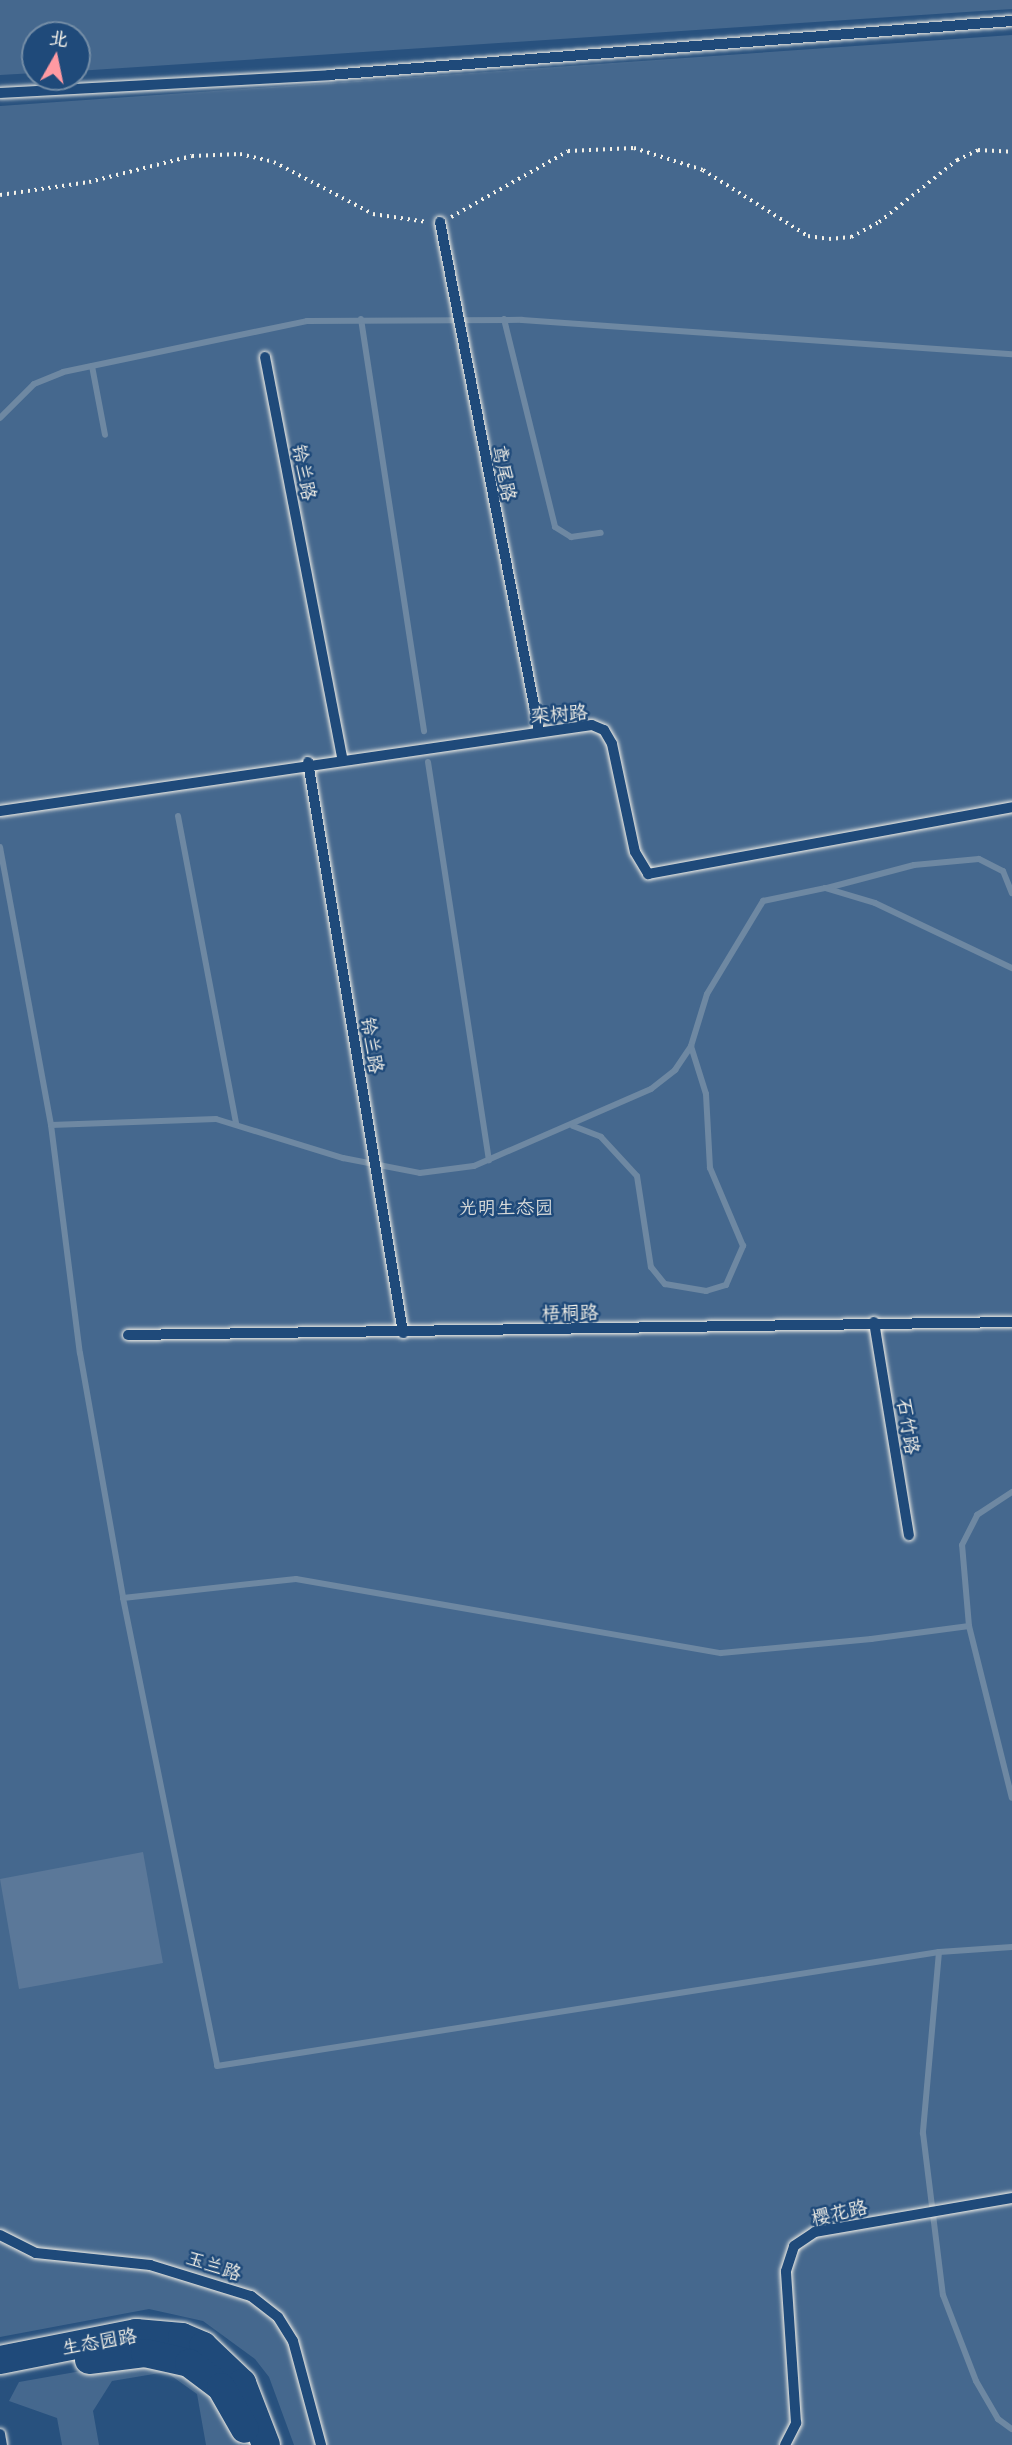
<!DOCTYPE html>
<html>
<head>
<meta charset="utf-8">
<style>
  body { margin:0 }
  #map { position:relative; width:1012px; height:2445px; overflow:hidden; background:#28517e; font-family:"Playpen Sans","LXGW WenKai TC",sans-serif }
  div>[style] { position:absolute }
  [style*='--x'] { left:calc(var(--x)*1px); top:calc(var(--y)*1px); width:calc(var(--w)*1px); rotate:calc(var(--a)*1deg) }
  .green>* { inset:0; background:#45688e }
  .stream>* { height:6px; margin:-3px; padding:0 3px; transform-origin:3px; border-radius:3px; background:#6e88a2 }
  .building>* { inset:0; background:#5b7899 }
  .path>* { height:3.5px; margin-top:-1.75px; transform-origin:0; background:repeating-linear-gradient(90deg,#f4f1e8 0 2px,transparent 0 7px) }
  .roads { filter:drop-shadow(0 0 2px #f4f1e8) drop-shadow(0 0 2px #f4f1e8) }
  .lane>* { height:10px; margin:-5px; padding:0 5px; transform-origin:5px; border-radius:5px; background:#1f4a7a }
  .secondary>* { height:28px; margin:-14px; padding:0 14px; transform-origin:14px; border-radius:14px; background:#1f4a7a }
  span { translate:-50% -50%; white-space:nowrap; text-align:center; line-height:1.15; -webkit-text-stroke:5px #1f4a7a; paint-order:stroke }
  .street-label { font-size:19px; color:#f4f1e8 }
  .park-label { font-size:19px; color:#dadcda }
  .north { position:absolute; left:21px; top:21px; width:70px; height:70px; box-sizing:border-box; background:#1f4a7a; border:2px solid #748da6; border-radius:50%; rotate:9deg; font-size:19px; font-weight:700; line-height:28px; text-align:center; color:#f4f1e8 }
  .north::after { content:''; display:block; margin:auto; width:24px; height:32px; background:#ff9aa2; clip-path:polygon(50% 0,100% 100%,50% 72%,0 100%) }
</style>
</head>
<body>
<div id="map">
  <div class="green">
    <div style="clip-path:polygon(0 0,1012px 0,1012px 9px,77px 71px,77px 35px,35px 35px,35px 73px,0 75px)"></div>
    <div style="clip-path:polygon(1012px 35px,1012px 2445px,294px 2445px,269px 2377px,255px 2359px,203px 2321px,149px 2309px,0 2337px,0 106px)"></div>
    <div style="clip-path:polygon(132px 2362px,149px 2362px,201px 2383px,235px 2428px,240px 2445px,206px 2445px,197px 2394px,166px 2372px,112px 2381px,93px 2411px,99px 2445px,62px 2445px,57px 2418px,9px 2401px,19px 2382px)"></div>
  </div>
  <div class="stream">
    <div style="--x:361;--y:319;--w:417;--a:81.3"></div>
    <div style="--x:504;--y:319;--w:214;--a:76.2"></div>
    <div style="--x:555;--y:527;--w:19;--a:32"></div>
    <div style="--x:571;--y:537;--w:30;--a:-8"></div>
    <div style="--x:92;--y:366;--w:70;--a:79.3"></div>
    <div style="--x:0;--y:418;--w:48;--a:-45"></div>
    <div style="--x:34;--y:384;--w:31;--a:-22"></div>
    <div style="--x:63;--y:372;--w:249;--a:-11.8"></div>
    <div style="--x:307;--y:321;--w:215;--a:-0.3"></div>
    <div style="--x:522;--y:320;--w:491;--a:4"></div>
    <div style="--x:428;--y:762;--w:403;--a:81.3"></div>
    <div style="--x:178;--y:816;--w:313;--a:79.3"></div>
    <div style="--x:0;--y:847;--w:283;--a:79.6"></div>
    <div style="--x:51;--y:1125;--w:230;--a:82.8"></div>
    <div style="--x:80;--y:1353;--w:249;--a:80"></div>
    <div style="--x:123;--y:1598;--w:174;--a:-6.3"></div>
    <div style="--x:296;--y:1579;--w:431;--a:9.9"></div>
    <div style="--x:721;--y:1653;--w:151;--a:-5.3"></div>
    <div style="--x:871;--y:1639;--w:99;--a:-7.6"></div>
    <div style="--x:969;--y:1626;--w:81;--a:-94.9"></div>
    <div style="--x:962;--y:1545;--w:34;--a:-63"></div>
    <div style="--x:977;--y:1515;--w:42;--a:-33.3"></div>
    <div style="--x:827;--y:888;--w:90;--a:-14.8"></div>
    <div style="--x:914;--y:865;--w:65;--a:-5.3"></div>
    <div style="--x:979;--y:859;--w:27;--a:27"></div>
    <div style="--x:1003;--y:871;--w:24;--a:68"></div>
    <div style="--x:51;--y:1125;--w:165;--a:-2.1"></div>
    <div style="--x:216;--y:1119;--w:133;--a:17.1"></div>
    <div style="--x:343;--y:1158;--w:78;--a:11"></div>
    <div style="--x:420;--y:1173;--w:54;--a:-7.4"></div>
    <div style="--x:474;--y:1166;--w:193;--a:-23.5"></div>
    <div style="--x:651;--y:1089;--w:31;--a:-38"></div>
    <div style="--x:675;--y:1070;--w:29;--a:-56"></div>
    <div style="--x:691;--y:1046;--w:54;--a:-72.9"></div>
    <div style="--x:707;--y:994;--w:109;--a:-58.9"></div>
    <div style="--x:763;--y:901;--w:63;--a:-11.8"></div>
    <div style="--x:825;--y:888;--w:52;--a:16.7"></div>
    <div style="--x:875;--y:903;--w:152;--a:25.4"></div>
    <div style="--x:573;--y:1126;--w:30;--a:21"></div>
    <div style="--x:601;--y:1137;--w:53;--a:47.3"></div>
    <div style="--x:637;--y:1176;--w:92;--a:81.3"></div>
    <div style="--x:651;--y:1267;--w:22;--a:51"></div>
    <div style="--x:665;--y:1284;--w:42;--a:9.7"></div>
    <div style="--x:706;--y:1291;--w:21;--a:-17"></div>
    <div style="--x:726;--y:1285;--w:43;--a:-66.4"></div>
    <div style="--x:743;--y:1246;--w:85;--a:-112.9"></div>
    <div style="--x:710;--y:1168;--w:74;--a:-93.1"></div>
    <div style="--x:706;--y:1094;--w:50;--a:-107.4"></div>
    <div style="--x:123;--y:1598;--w:477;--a:78.6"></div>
    <div style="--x:217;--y:2066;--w:731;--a:-8.97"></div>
    <div style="--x:939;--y:1952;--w:73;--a:-3.9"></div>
    <div style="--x:969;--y:1626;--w:177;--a:76"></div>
    <div style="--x:939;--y:1952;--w:182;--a:95.1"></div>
    <div style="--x:923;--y:2133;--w:163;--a:83"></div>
    <div style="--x:943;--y:2295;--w:92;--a:69"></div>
    <div style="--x:976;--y:2381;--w:44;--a:59.9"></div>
    <div style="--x:998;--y:2419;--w:17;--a:36"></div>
  </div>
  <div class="building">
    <div style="clip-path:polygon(143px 1852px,163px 1963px,19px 1989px,0 1879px)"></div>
  </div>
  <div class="path">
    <div style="--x:0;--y:195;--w:90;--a:-8.3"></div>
    <div style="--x:89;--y:182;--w:106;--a:-14.2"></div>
    <div style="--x:192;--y:156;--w:48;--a:-2.4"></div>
    <div style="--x:240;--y:154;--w:35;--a:13"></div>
    <div style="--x:274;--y:162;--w:112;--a:27.7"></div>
    <div style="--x:373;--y:214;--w:55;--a:8.4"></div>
    <div style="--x:451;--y:217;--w:134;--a:-29.4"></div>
    <div style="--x:568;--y:151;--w:66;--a:-2.6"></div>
    <div style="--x:634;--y:148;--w:72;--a:17.7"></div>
    <div style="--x:703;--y:170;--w:124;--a:32.2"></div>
    <div style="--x:808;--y:236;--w:21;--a:8"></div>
    <div style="--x:829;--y:239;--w:22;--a:-5"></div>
    <div style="--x:851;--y:237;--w:32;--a:-28"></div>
    <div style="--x:879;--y:222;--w:100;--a:-38.5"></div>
    <div style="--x:957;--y:160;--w:23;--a:-25"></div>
    <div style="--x:978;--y:150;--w:34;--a:3"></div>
  </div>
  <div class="roads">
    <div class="lane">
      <div style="--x:0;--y:93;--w:329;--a:-3.1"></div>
      <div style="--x:329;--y:75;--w:685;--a:-4.52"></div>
      <div style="--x:440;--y:222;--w:519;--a:78.99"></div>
      <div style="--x:265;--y:357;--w:408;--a:79.1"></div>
      <div style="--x:308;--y:762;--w:579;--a:80.55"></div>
      <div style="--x:0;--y:811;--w:598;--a:-8.27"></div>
      <div style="--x:592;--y:725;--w:13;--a:23"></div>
      <div style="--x:604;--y:730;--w:16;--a:60"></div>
      <div style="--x:612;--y:744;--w:110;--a:78"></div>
      <div style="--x:635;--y:852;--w:26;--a:59"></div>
      <div style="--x:648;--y:874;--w:370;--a:-10.4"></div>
      <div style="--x:874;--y:1322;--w:216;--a:80.7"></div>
      <div style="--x:128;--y:1335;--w:884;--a:-0.84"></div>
      <div style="--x:0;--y:2235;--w:40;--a:26.6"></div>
      <div style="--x:36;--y:2253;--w:115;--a:6"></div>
      <div style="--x:150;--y:2265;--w:106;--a:17.1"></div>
      <div style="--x:251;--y:2296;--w:34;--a:38"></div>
      <div style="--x:278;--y:2317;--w:28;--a:58"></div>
      <div style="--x:293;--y:2341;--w:108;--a:74.9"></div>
      <div style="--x:0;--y:2434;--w:11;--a:80"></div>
      <div style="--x:785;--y:2445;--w:25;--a:-63"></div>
      <div style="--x:796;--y:2423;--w:152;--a:-93.8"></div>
      <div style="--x:786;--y:2271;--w:26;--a:-72"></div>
      <div style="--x:794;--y:2246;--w:25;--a:-34"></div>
      <div style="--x:815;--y:2232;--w:200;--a:-9.8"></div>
    </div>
    <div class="secondary">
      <div style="--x:0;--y:2360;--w:139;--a:-11.2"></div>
      <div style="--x:136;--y:2333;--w:46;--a:5"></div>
      <div style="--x:182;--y:2337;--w:23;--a:23"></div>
      <div style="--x:203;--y:2346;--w:54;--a:43.5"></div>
      <div style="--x:242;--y:2383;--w:66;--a:68.8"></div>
      <div style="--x:89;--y:2360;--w:56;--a:-7.1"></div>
      <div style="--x:145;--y:2353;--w:45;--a:12.8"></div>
      <div style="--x:189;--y:2363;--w:40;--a:37"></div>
      <div style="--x:221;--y:2387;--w:48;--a:60.3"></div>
    </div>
  </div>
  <div class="street-label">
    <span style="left:305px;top:472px;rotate:79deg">铃兰路</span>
    <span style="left:505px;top:473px;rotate:79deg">鸢尾路</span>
    <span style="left:559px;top:713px;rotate:-4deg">栾树路</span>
    <span style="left:373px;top:1045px;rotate:81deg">铃兰路</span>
    <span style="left:570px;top:1312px;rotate:-1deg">梧桐路</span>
    <span style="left:909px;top:1426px;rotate:81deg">石竹路</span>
    <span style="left:839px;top:2212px;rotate:-13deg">樱花路</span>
    <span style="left:214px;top:2265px;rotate:18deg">玉兰路</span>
    <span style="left:99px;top:2341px;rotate:-10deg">生态园路</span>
  </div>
  <div class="park-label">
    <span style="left:506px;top:1207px">光明生态园</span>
  </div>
  <div class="north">北</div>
</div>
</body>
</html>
